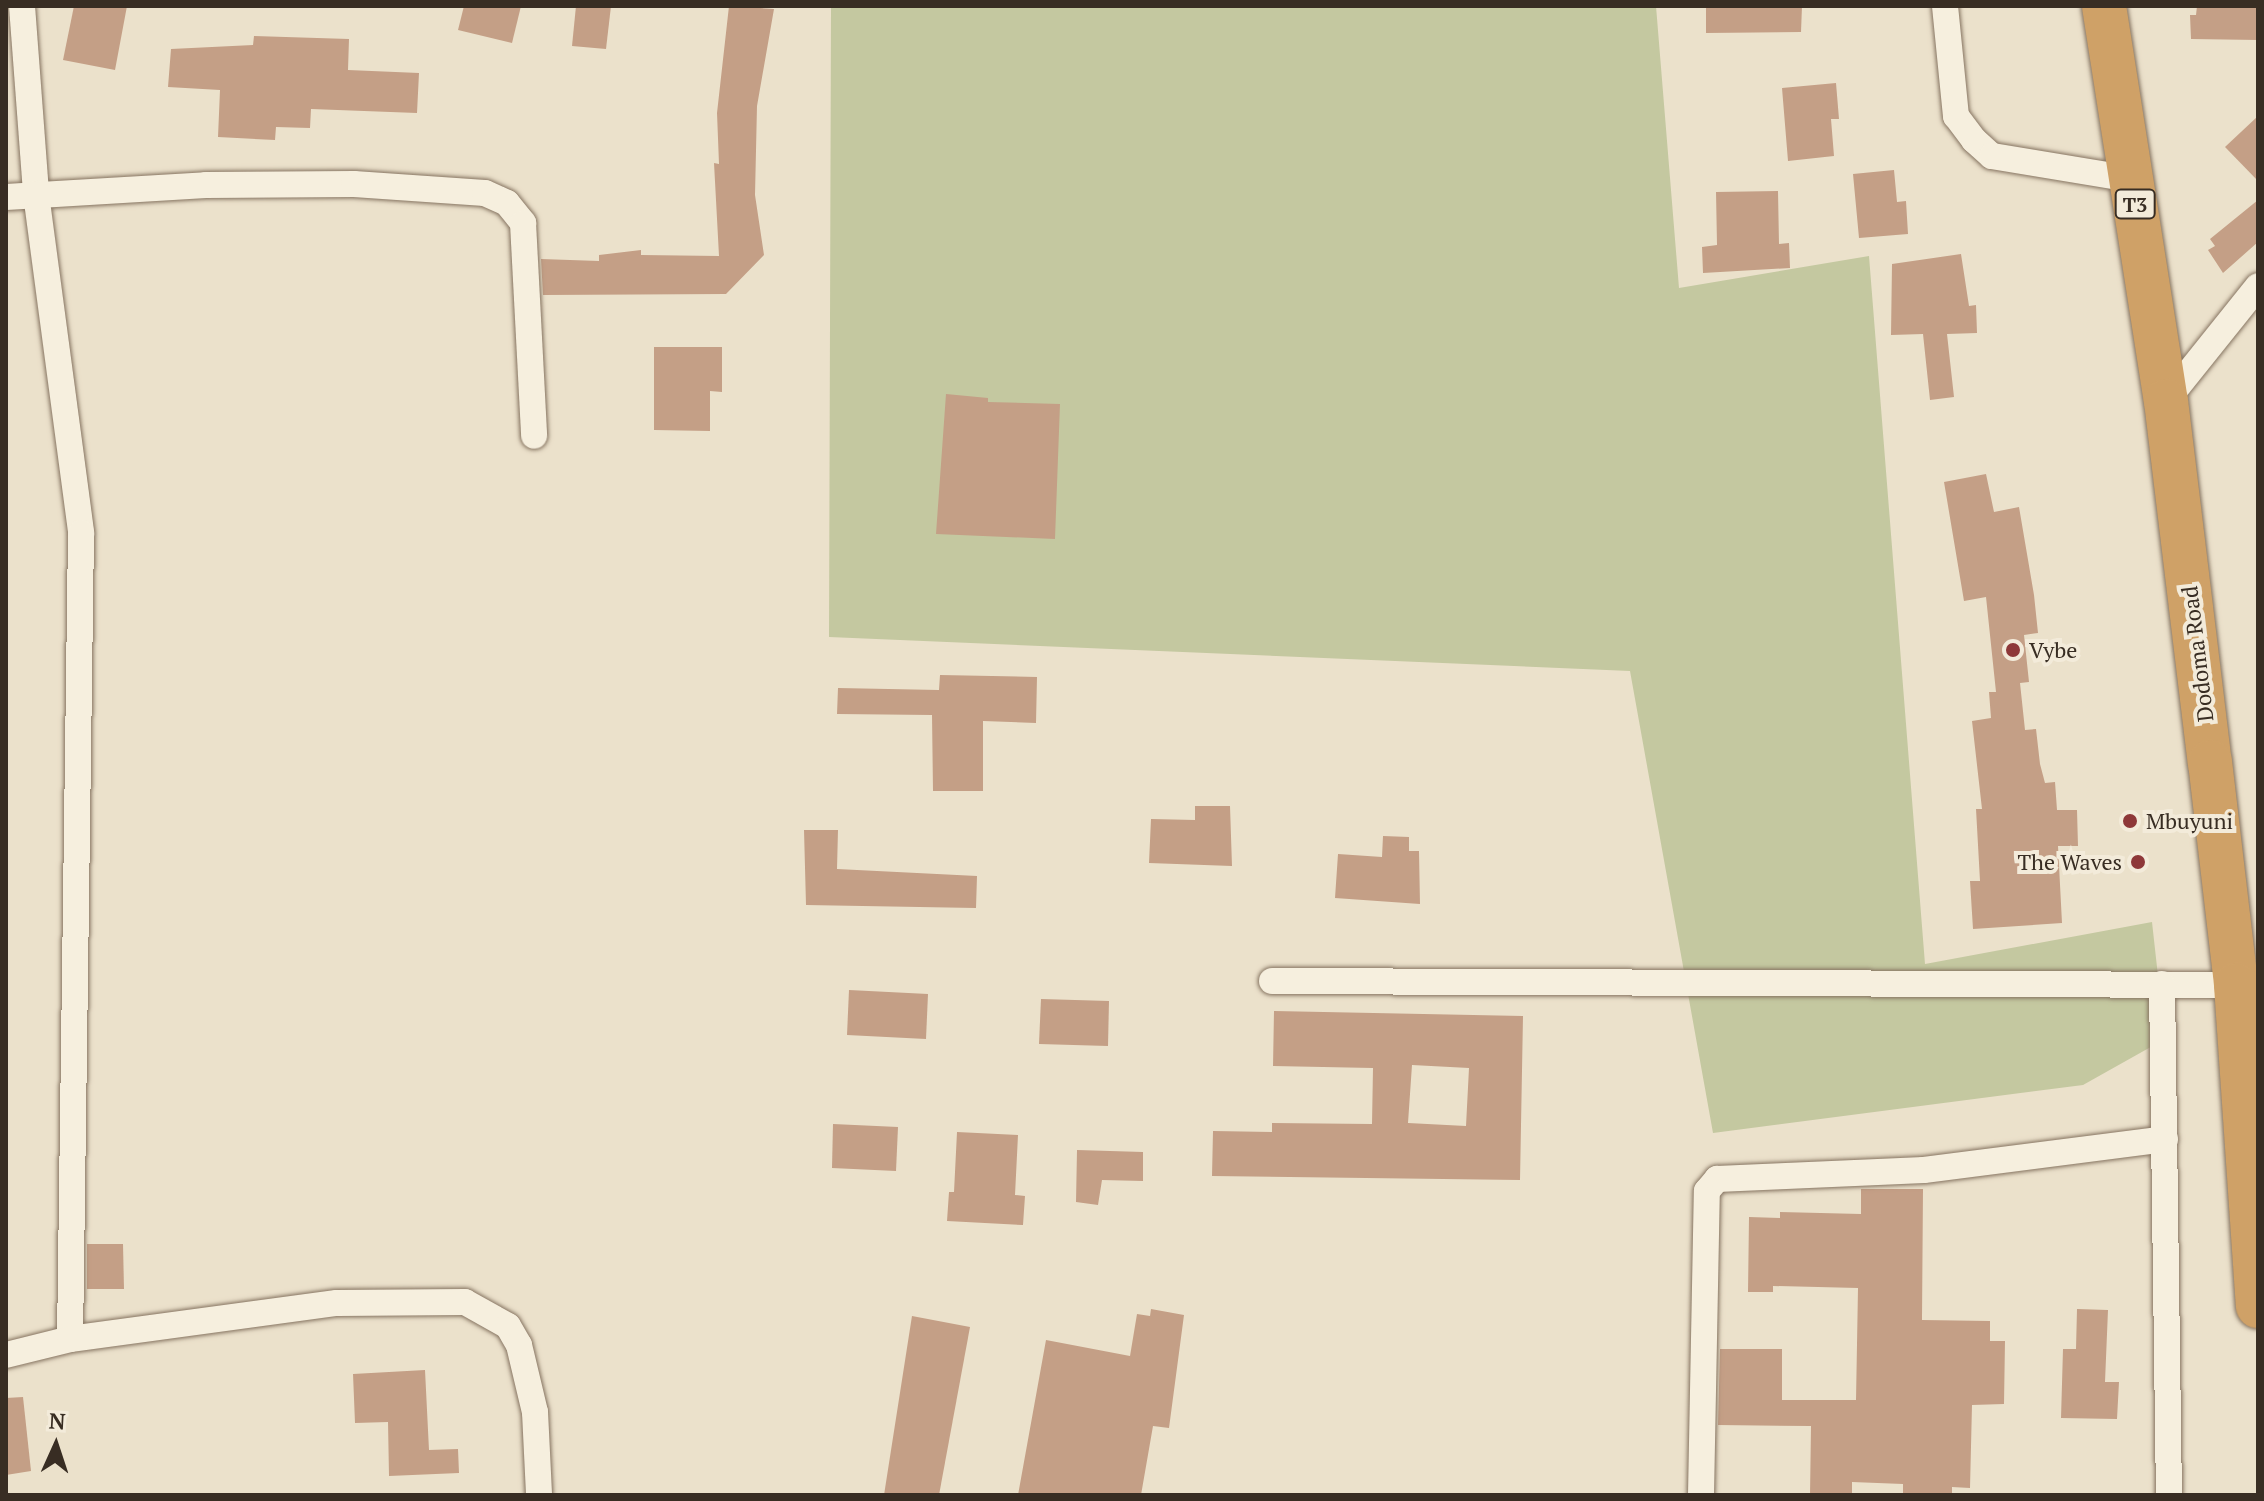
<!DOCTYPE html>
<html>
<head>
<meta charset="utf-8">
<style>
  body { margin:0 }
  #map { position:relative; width:2264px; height:1501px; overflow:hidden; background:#ebe1cb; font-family:"PT Serif",serif }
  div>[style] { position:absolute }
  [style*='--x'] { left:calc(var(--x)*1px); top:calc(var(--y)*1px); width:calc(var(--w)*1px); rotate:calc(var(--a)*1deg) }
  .green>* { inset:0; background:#c4c8a0 }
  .building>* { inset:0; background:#c49f86 }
  .roads { filter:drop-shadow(0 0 2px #867461) drop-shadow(0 0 2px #867461) }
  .street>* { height:26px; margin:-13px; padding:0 13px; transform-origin:13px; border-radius:13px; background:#f6efde }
  .highway>* { height:44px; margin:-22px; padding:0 22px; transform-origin:22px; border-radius:22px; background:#cfa167 }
  .dots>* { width:22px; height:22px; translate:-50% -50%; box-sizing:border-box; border:4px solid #f3ebda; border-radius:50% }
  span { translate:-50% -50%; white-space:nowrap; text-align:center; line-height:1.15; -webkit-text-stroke:8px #f3ebda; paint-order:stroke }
  .shield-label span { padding:2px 6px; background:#f3ebda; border:2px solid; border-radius:6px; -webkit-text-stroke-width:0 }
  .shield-label { font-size:20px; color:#382d23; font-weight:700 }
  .poi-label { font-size:22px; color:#382d23 }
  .left { translate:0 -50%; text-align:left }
  .right { translate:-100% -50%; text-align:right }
  .street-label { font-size:22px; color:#382d23 }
  .frame { position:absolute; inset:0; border:8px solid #382d23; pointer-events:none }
  .north { position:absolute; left:16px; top:1405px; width:80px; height:80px; -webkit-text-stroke:6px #f3ebda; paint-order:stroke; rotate:3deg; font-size:22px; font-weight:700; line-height:32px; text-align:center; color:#382d23 }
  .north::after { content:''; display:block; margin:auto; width:28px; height:36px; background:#382d23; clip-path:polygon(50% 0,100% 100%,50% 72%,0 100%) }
</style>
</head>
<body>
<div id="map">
  <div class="green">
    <div style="clip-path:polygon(831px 6px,1656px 6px,1679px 288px,1869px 256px,1925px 964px,2152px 922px,2165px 1039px,2083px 1085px,1713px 1133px,1630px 671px,829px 637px)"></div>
  </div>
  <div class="building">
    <div style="clip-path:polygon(74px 6px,127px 6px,115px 70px,63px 60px)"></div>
    <div style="clip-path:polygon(464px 6px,521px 6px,512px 43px,458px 30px)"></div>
    <div style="clip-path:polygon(576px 6px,611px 6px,606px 49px,572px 46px)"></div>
    <div style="clip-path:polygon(729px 6px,774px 9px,757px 106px,755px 195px,764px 255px,726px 294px,543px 295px,541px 259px,599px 261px,599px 255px,641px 250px,641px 255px,719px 256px,714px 163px,719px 164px,717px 113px)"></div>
    <div style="clip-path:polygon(1706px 6px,1802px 6px,1801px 32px,1706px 33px)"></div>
    <div style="clip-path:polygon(2197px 6px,2258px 6px,2258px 40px,2191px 39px,2190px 15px,2196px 15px)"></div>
    <div style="clip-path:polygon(254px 36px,349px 39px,348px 70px,419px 73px,417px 113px,311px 109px,310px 128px,276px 127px,275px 140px,218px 137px,220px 90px,168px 87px,171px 49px,253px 45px)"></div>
    <div style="clip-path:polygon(1836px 83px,1839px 119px,1831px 119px,1834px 156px,1788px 161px,1782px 88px)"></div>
    <div style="clip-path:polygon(2258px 116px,2258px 181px,2225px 147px)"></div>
    <div style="clip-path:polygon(1894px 170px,1897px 202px,1906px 201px,1908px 234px,1859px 238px,1853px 174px)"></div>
    <div style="clip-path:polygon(1778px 191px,1779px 244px,1789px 243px,1790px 268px,1703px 273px,1702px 247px,1717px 245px,1716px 192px)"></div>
    <div style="clip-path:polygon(2258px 200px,2258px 242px,2223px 273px,2208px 250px,2215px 246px,2210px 239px)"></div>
    <div style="clip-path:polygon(1961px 254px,1969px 306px,1976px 305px,1977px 333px,1947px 334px,1954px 397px,1930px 400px,1923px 334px,1891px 335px,1892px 264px)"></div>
    <div style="clip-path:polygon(654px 347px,722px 347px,722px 392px,710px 391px,710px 431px,654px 430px)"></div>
    <div style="clip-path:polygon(946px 394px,988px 398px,988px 402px,1060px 404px,1055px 539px,936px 534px)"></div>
    <div style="clip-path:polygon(1986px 474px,1994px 512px,2019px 507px,2034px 595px,2038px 633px,2024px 635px,2029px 682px,2020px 683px,2025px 730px,2036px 729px,2040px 764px,2045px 783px,2055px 782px,2057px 810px,2077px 810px,2078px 846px,2058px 846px,2062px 923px,1973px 929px,1970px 881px,1980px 881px,1976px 809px,1982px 809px,1972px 721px,1991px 718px,1989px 692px,1996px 692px,1986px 597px,1964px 601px,1944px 482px)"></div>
    <div style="clip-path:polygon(940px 675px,1037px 677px,1036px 723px,983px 721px,983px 791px,933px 791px,932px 715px,837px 714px,838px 688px,939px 690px)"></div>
    <div style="clip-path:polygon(1195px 806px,1230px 806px,1232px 866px,1149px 863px,1151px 819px,1195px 820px)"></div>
    <div style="clip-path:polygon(804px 830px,838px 830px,837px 869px,977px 876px,976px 908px,806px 905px)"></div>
    <div style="clip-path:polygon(1383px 836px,1409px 837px,1409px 851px,1419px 851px,1420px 904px,1335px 898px,1338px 854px,1382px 857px)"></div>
    <div style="clip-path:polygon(849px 990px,928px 994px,926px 1039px,847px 1035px)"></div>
    <div style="clip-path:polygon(1041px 999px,1109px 1001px,1108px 1046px,1039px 1044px)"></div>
    <div style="clip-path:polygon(evenodd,1274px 1011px,1523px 1016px,1520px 1180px,1212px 1176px,1213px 1131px,1272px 1132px,1272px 1123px,1372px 1124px,1373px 1068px,1273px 1066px,1274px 1011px,1412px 1065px,1469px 1068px,1466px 1126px,1408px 1123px,1412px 1065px)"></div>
    <div style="clip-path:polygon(833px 1124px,898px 1127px,896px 1171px,832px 1168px)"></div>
    <div style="clip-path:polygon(957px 1132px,1018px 1135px,1015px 1195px,1025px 1196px,1023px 1225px,947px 1221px,949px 1192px,954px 1192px)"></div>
    <div style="clip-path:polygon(1077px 1150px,1143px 1152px,1143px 1181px,1102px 1180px,1098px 1205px,1076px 1202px)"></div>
    <div style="clip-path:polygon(1861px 1189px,1923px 1189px,1922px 1320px,1990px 1321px,1990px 1341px,2005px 1341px,2004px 1404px,1972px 1405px,1970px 1488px,1952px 1487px,1952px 1495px,1903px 1495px,1903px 1484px,1852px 1482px,1852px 1495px,1810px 1495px,1811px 1426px,1718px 1425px,1720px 1349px,1782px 1349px,1782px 1400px,1856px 1400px,1858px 1288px,1773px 1286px,1773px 1292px,1748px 1292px,1749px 1217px,1780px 1218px,1780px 1212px,1861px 1214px)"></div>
    <div style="clip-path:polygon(87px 1244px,123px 1244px,124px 1289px,87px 1289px)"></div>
    <div style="clip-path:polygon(1151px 1309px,1184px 1315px,1169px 1428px,1153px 1426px,1141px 1495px,1018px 1495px,1046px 1340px,1130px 1356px,1137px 1314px,1150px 1316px)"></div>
    <div style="clip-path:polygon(2077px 1309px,2108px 1310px,2105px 1382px,2119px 1382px,2117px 1419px,2061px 1418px,2063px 1349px,2076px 1349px)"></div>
    <div style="clip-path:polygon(912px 1316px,970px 1327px,939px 1495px,884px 1495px)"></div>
    <div style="clip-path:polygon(425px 1370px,429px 1450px,458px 1449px,459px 1473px,389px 1476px,388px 1422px,355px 1423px,353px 1374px)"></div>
    <div style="clip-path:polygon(23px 1397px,31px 1471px,6px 1475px,6px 1398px)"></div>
  </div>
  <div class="roads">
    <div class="street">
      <div style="--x:22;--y:6;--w:189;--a:85.7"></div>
      <div style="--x:36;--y:194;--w:342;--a:82.4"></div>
      <div style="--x:81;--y:533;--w:806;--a:90.78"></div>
      <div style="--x:1945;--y:6;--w:111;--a:84.3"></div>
      <div style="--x:1956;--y:116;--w:30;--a:53"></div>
      <div style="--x:1974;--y:140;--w:24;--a:42"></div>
      <div style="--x:1992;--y:156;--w:141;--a:9.4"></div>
      <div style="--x:6;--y:197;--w:200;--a:-3.4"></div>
      <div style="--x:206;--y:185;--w:148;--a:-0.4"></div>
      <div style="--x:354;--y:184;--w:131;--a:3.9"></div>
      <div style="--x:485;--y:193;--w:24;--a:24"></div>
      <div style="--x:507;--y:203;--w:26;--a:51"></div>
      <div style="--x:523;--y:223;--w:213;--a:87"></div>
      <div style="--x:2166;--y:401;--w:147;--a:-51.3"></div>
      <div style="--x:1272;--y:981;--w:964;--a:0.24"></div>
      <div style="--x:2162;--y:984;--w:511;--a:89.22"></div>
      <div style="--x:6;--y:1355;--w:66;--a:-14"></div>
      <div style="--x:70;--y:1339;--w:269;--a:-7.7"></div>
      <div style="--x:337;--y:1303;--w:128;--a:-0.4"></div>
      <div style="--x:465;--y:1302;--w:49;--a:29.2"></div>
      <div style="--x:508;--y:1326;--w:22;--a:60"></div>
      <div style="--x:519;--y:1345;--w:69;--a:76.6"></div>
      <div style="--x:535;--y:1412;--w:83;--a:87.2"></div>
      <div style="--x:1701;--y:1495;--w:304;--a:-88.9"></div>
      <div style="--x:1707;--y:1191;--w:16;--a:-50"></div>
      <div style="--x:1717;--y:1179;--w:207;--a:-2.5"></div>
      <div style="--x:1924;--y:1170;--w:243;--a:-7.3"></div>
    </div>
    <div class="highway">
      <div style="--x:2104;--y:6;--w:400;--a:81.1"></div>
      <div style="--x:2166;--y:401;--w:364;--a:83.1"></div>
      <div style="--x:2210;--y:762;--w:225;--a:83.3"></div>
      <div style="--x:2236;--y:985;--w:322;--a:86.1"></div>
    </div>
  </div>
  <div class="dots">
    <div style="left:2013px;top:650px;background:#8e3839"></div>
    <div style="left:2130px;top:821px;background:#8e3839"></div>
    <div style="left:2138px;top:862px;background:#8e3839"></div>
  </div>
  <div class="shield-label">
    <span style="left:2135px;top:204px">T3</span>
  </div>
  <div class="poi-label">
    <span class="left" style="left:2029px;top:650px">Vybe</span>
    <span class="left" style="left:2146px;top:821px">Mbuyuni</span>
    <span class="right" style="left:2122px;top:862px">The Waves</span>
  </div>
  <div class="street-label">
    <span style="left:2197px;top:654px;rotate:-97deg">Dodoma Road</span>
  </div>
  <div class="frame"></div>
  <div class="north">N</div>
</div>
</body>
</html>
